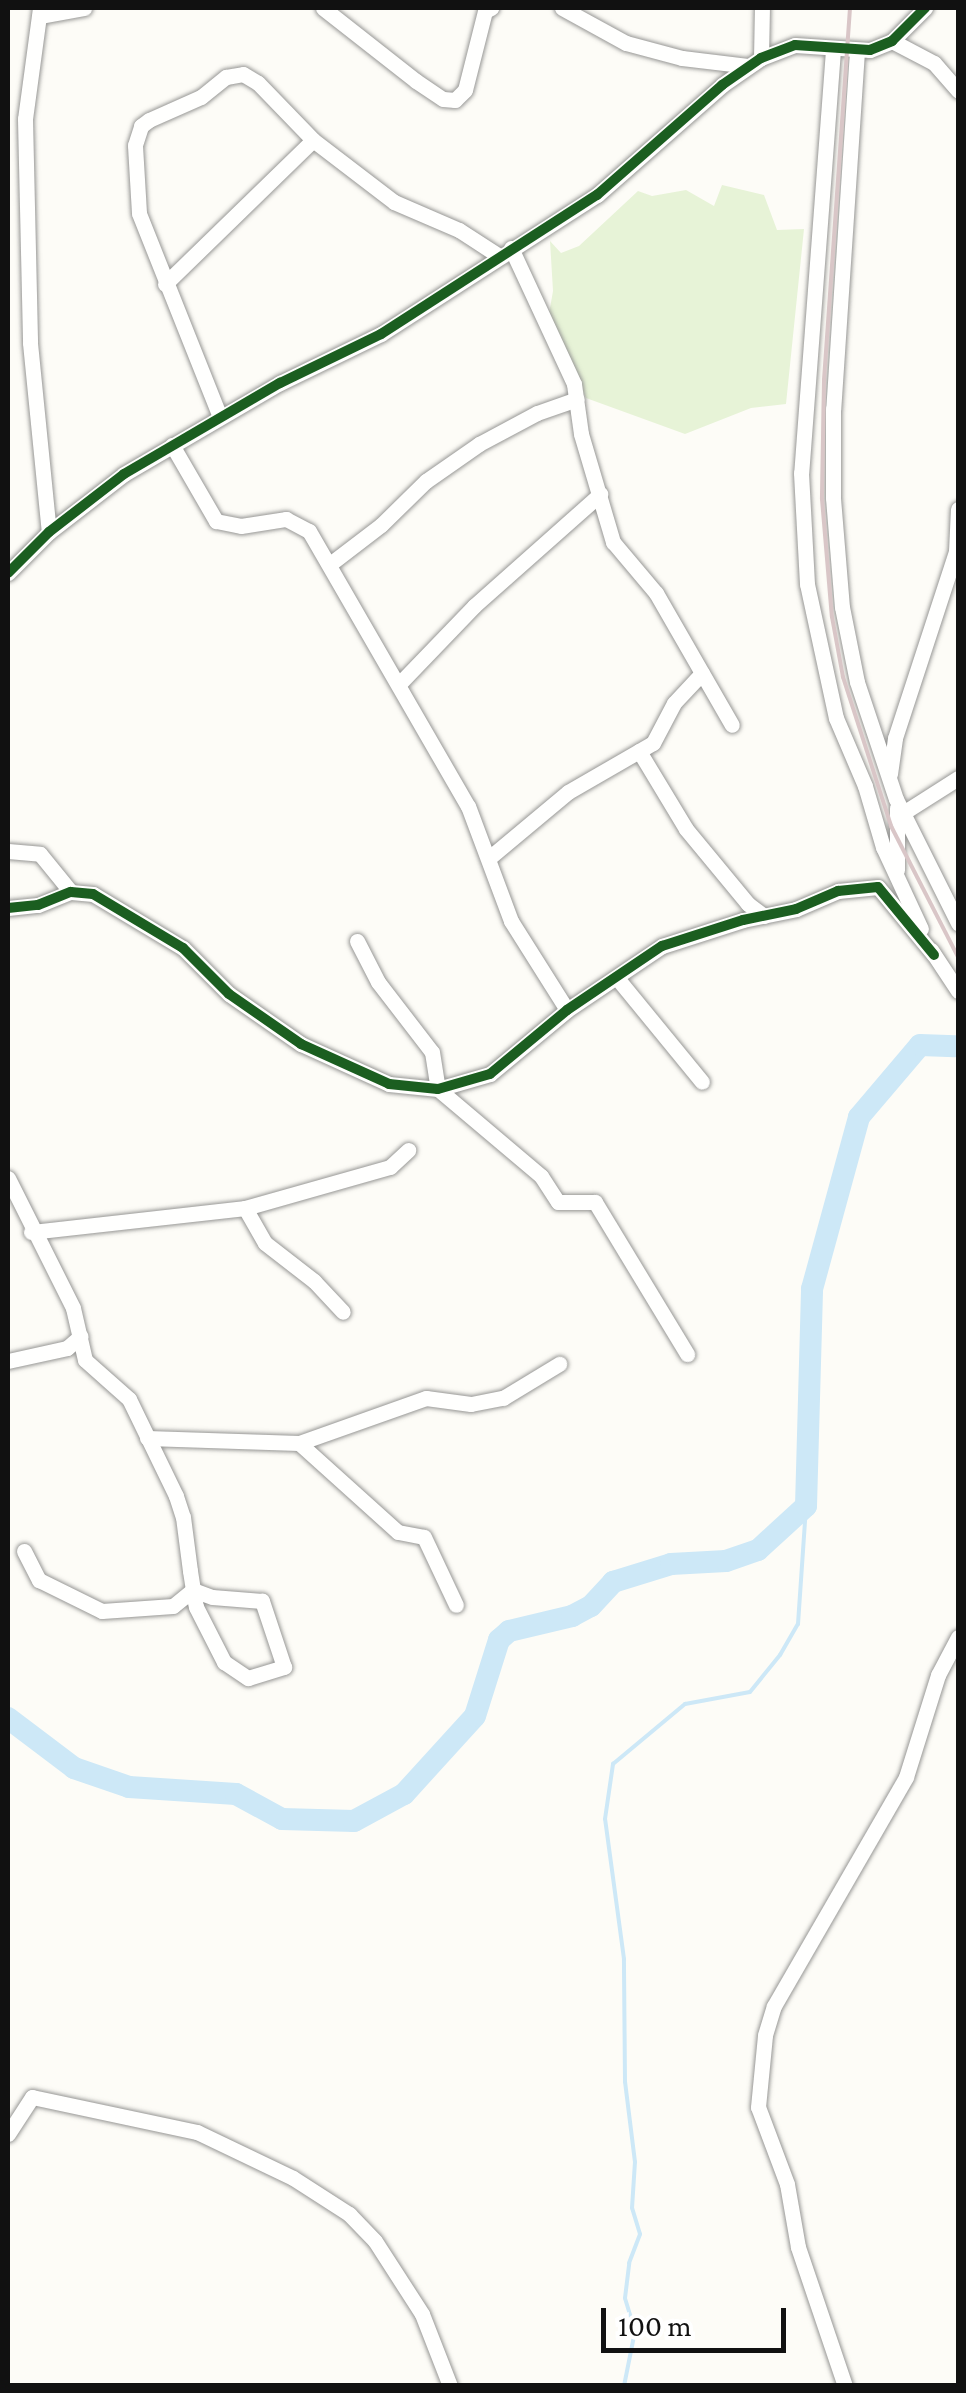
<!DOCTYPE html>
<html>
<head>
<meta charset="utf-8">
<style>
  body { margin:0 }
  #map { position:relative; width:966px; height:2393px; overflow:hidden; background:#fdfcf7; font-family:"Crimson Pro",serif }
  div>[style] { position:absolute }
  [style*='--x'] { left:calc(var(--x)*1px); top:calc(var(--y)*1px); width:calc(var(--w)*1px); rotate:calc(var(--a)*1deg) }
  .green>* { inset:0; background:#e7f3d7 }
  .stream>* { height:4px; margin:-2px; padding:0 2px; transform-origin:2px; border-radius:2px; background:#cde8f7 }
  .river>* { height:22px; margin:-11px; padding:0 11px; transform-origin:11px; border-radius:11px; background:#cde8f7 }
  .roads { filter:drop-shadow(0 0 2px #979795) drop-shadow(0 0 2px #979795) }
  .minor>* { height:15px; margin:-7.5px; padding:0 7.5px; transform-origin:7.5px; border-radius:7.5px; background:#fffffe }
  .rail>* { height:4px; margin:-2px; padding:0 2px; transform-origin:2px; border-radius:2px; background:#d9c6c7 }
  .cycleway>* { height:10px; margin:-5px; padding:0 5px; transform-origin:5px; border-radius:5px; background:#1b5e20 }
  span { translate:-50% -50%; white-space:nowrap; text-align:center; line-height:1.15; -webkit-text-stroke:10px #fff; paint-order:stroke }
  .frame { position:absolute; inset:0; border:10px solid #111; pointer-events:none }
  .scale { position:absolute; left:601px; top:2308px; width:185px; height:45px; box-sizing:border-box; border:5px solid #111; border-top:0; padding-left:12px; font-size:30px; line-height:35px; white-space:nowrap; color:#111; -webkit-text-stroke:8px #fff; paint-order:stroke }
</style>
</head>
<body>
<div id="map">
  <div class="green">
    <div style="clip-path:polygon(722px 185px,764px 195px,777px 230px,804px 229px,786px 404px,751px 408px,685px 434px,586px 398px,549px 314px,553px 291px,550px 241px,561px 253px,579px 246px,638px 191px,652px 196px,686px 190px,714px 206px)"></div>
  </div>
  <div class="stream">
    <div style="--x:624;--y:2386;--w:56;--a:-78.7"></div>
    <div style="--x:635;--y:2331;--w:34;--a:-107"></div>
    <div style="--x:625;--y:2298;--w:35;--a:-83"></div>
    <div style="--x:629;--y:2263;--w:31;--a:-69"></div>
    <div style="--x:640;--y:2234;--w:27;--a:-107"></div>
    <div style="--x:632;--y:2208;--w:46;--a:-86.3"></div>
    <div style="--x:635;--y:2162;--w:81;--a:-97.1"></div>
    <div style="--x:625;--y:2082;--w:123;--a:-90.5"></div>
    <div style="--x:624;--y:1959;--w:141;--a:-97.7"></div>
    <div style="--x:605;--y:1819;--w:56;--a:-81.7"></div>
    <div style="--x:613;--y:1764;--w:94;--a:-39.8"></div>
    <div style="--x:685;--y:1704;--w:66;--a:-10.5"></div>
    <div style="--x:750;--y:1692;--w:48;--a:-51"></div>
    <div style="--x:780;--y:1655;--w:36;--a:-60"></div>
    <div style="--x:798;--y:1624;--w:118;--a:-86.1"></div>
  </div>
  <div class="river">
    <div style="--x:8;--y:1718;--w:83;--a:37.1"></div>
    <div style="--x:74;--y:1768;--w:58;--a:19.1"></div>
    <div style="--x:129;--y:1787;--w:107;--a:3.7"></div>
    <div style="--x:236;--y:1794;--w:52;--a:28.5"></div>
    <div style="--x:282;--y:1819;--w:72;--a:1.6"></div>
    <div style="--x:354;--y:1821;--w:57;--a:-28.4"></div>
    <div style="--x:404;--y:1794;--w:105;--a:-47.7"></div>
    <div style="--x:475;--y:1716;--w:80;--a:-72.5"></div>
    <div style="--x:499;--y:1640;--w:13;--a:-42"></div>
    <div style="--x:509;--y:1631;--w:65;--a:-13.4"></div>
    <div style="--x:572;--y:1616;--w:21;--a:-28"></div>
    <div style="--x:591;--y:1606;--w:33;--a:-47"></div>
    <div style="--x:613;--y:1582;--w:61;--a:-17.2"></div>
    <div style="--x:671;--y:1564;--w:55;--a:-3.1"></div>
    <div style="--x:726;--y:1561;--w:34;--a:-19"></div>
    <div style="--x:758;--y:1550;--w:65;--a:-42.5"></div>
    <div style="--x:806;--y:1506;--w:217;--a:-88.4"></div>
    <div style="--x:812;--y:1289;--w:178;--a:-74.7"></div>
    <div style="--x:859;--y:1117;--w:94;--a:-49.7"></div>
    <div style="--x:920;--y:1045;--w:35;--a:2"></div>
  </div>
  <div class="roads">
    <div class="minor">
      <div style="--x:40;--y:8;--w:112;--a:97.7"></div>
      <div style="--x:25;--y:119;--w:224;--a:88.7"></div>
      <div style="--x:30;--y:343;--w:190;--a:84.3"></div>
      <div style="--x:323;--y:8;--w:118;--a:38.1"></div>
      <div style="--x:416;--y:81;--w:32;--a:34"></div>
      <div style="--x:443;--y:99;--w:12;--a:5"></div>
      <div style="--x:455;--y:100;--w:14;--a:-45"></div>
      <div style="--x:465;--y:90;--w:81;--a:-75.8"></div>
      <div style="--x:485;--y:11;--w:7;--a:-27"></div>
      <div style="--x:562;--y:8;--w:73;--a:28.7"></div>
      <div style="--x:626;--y:43;--w:58;--a:15"></div>
      <div style="--x:682;--y:58;--w:66;--a:6.9"></div>
      <div style="--x:40;--y:16;--w:45;--a:-10.3"></div>
      <div style="--x:892;--y:41;--w:47;--a:27.6"></div>
      <div style="--x:934;--y:63;--w:37;--a:49"></div>
      <div style="--x:833;--y:50;--w:424;--a:94.3"></div>
      <div style="--x:801;--y:473;--w:111;--a:86.9"></div>
      <div style="--x:807;--y:584;--w:137;--a:77.8"></div>
      <div style="--x:836;--y:718;--w:74;--a:66.9"></div>
      <div style="--x:865;--y:786;--w:64;--a:73.6"></div>
      <div style="--x:883;--y:847;--w:90;--a:65.1"></div>
      <div style="--x:857;--y:51;--w:359;--a:93.8"></div>
      <div style="--x:833;--y:409;--w:89;--a:90"></div>
      <div style="--x:833;--y:498;--w:109;--a:85.3"></div>
      <div style="--x:842;--y:607;--w:76;--a:78.7"></div>
      <div style="--x:857;--y:682;--w:123;--a:71.6"></div>
      <div style="--x:896;--y:799;--w:139;--a:63.4"></div>
      <div style="--x:761;--y:58;--w:50;--a:-88.9"></div>
      <div style="--x:511;--y:248;--w:150;--a:65.1"></div>
      <div style="--x:574;--y:384;--w:50;--a:82"></div>
      <div style="--x:581;--y:434;--w:113;--a:73.5"></div>
      <div style="--x:613;--y:542;--w:67;--a:49.9"></div>
      <div style="--x:656;--y:593;--w:152;--a:60.1"></div>
      <div style="--x:165;--y:284;--w:206;--a:-44.2"></div>
      <div style="--x:220;--y:417;--w:219;--a:-111.7"></div>
      <div style="--x:139;--y:213;--w:68;--a:-93.4"></div>
      <div style="--x:135;--y:145;--w:20;--a:-72"></div>
      <div style="--x:141;--y:126;--w:10;--a:-37"></div>
      <div style="--x:149;--y:120;--w:57;--a:-23.9"></div>
      <div style="--x:201;--y:97;--w:32;--a:-39"></div>
      <div style="--x:226;--y:77;--w:17;--a:-10"></div>
      <div style="--x:243;--y:74;--w:17;--a:31"></div>
      <div style="--x:258;--y:83;--w:79;--a:46"></div>
      <div style="--x:313;--y:140;--w:102;--a:37.4"></div>
      <div style="--x:394;--y:202;--w:71;--a:23.3"></div>
      <div style="--x:459;--y:230;--w:48;--a:33"></div>
      <div style="--x:172;--y:445;--w:88;--a:59.9"></div>
      <div style="--x:216;--y:521;--w:25;--a:11"></div>
      <div style="--x:241;--y:526;--w:46;--a:-8.8"></div>
      <div style="--x:286;--y:519;--w:26;--a:28"></div>
      <div style="--x:309;--y:531;--w:318;--a:60"></div>
      <div style="--x:468;--y:806;--w:123;--a:69.5"></div>
      <div style="--x:511;--y:921;--w:105;--a:57.8"></div>
      <div style="--x:330;--y:564;--w:64;--a:-37.4"></div>
      <div style="--x:381;--y:525;--w:63;--a:-44.4"></div>
      <div style="--x:426;--y:481;--w:65;--a:-34.9"></div>
      <div style="--x:479;--y:444;--w:66;--a:-28.1"></div>
      <div style="--x:537;--y:413;--w:42;--a:-19.3"></div>
      <div style="--x:8;--y:573;--w:58;--a:-45"></div>
      <div style="--x:49;--y:532;--w:95;--a:-37.7"></div>
      <div style="--x:124;--y:474;--w:181;--a:-30.3"></div>
      <div style="--x:280;--y:383;--w:112;--a:-25.9"></div>
      <div style="--x:381;--y:334;--w:257;--a:-32.8"></div>
      <div style="--x:597;--y:195;--w:167;--a:-41.3"></div>
      <div style="--x:722;--y:85;--w:47;--a:-34.7"></div>
      <div style="--x:761;--y:58;--w:36;--a:-21"></div>
      <div style="--x:795;--y:45;--w:75;--a:3.8"></div>
      <div style="--x:870;--y:50;--w:24;--a:-22"></div>
      <div style="--x:892;--y:41;--w:47;--a:-45"></div>
      <div style="--x:400;--y:683;--w:107;--a:-46.1"></div>
      <div style="--x:474;--y:606;--w:169;--a:-41.6"></div>
      <div style="--x:639;--y:751;--w:91;--a:58.9"></div>
      <div style="--x:686;--y:829;--w:97;--a:50.4"></div>
      <div style="--x:748;--y:904;--w:20;--a:37"></div>
      <div style="--x:890;--y:774;--w:36;--a:-82"></div>
      <div style="--x:895;--y:738;--w:197;--a:-71.9"></div>
      <div style="--x:956;--y:551;--w:42;--a:-87.3"></div>
      <div style="--x:897;--y:808;--w:62;--a:90"></div>
      <div style="--x:903;--y:813;--w:65;--a:-32.5"></div>
      <div style="--x:8;--y:851;--w:32;--a:5"></div>
      <div style="--x:40;--y:854;--w:49;--a:50.8"></div>
      <div style="--x:489;--y:858;--w:103;--a:-39.9"></div>
      <div style="--x:568;--y:792;--w:98;--a:-30"></div>
      <div style="--x:653;--y:743;--w:45;--a:-62.3"></div>
      <div style="--x:674;--y:703;--w:41;--a:-47"></div>
      <div style="--x:8;--y:908;--w:30;--a:-6"></div>
      <div style="--x:38;--y:905;--w:35;--a:-22"></div>
      <div style="--x:71;--y:892;--w:22;--a:5"></div>
      <div style="--x:93;--y:894;--w:105;--a:31"></div>
      <div style="--x:183;--y:948;--w:65;--a:45"></div>
      <div style="--x:229;--y:994;--w:88;--a:34.8"></div>
      <div style="--x:301;--y:1044;--w:97;--a:24.4"></div>
      <div style="--x:389;--y:1084;--w:49;--a:5.8"></div>
      <div style="--x:438;--y:1089;--w:54;--a:-16.1"></div>
      <div style="--x:490;--y:1074;--w:100;--a:-39.7"></div>
      <div style="--x:567;--y:1010;--w:115;--a:-34"></div>
      <div style="--x:662;--y:946;--w:85;--a:-17.8"></div>
      <div style="--x:743;--y:920;--w:54;--a:-11.7"></div>
      <div style="--x:796;--y:909;--w:46;--a:-23.2"></div>
      <div style="--x:838;--y:891;--w:40;--a:-5.7"></div>
      <div style="--x:878;--y:887;--w:88;--a:50.5"></div>
      <div style="--x:357;--y:941;--w:46;--a:62.9"></div>
      <div style="--x:378;--y:982;--w:88;--a:52.4"></div>
      <div style="--x:432;--y:1052;--w:37;--a:81"></div>
      <div style="--x:438;--y:1089;--w:135;--a:40.2"></div>
      <div style="--x:541;--y:1176;--w:31;--a:57"></div>
      <div style="--x:558;--y:1202;--w:37;--a:0"></div>
      <div style="--x:595;--y:1202;--w:178;--a:58.8"></div>
      <div style="--x:931;--y:950;--w:49;--a:56.6"></div>
      <div style="--x:617;--y:978;--w:134;--a:50.7"></div>
      <div style="--x:8;--y:1178;--w:145;--a:63.4"></div>
      <div style="--x:73;--y:1308;--w:53;--a:77"></div>
      <div style="--x:85;--y:1360;--w:59;--a:41.6"></div>
      <div style="--x:129;--y:1399;--w:108;--a:64.1"></div>
      <div style="--x:176;--y:1496;--w:22;--a:72"></div>
      <div style="--x:183;--y:1517;--w:54;--a:82.6"></div>
      <div style="--x:190;--y:1571;--w:19;--a:81"></div>
      <div style="--x:193;--y:1590;--w:8;--a:83"></div>
      <div style="--x:194;--y:1598;--w:9;--a:77"></div>
      <div style="--x:196;--y:1607;--w:62;--a:63"></div>
      <div style="--x:224;--y:1662;--w:29;--a:34"></div>
      <div style="--x:248;--y:1678;--w:38;--a:-17"></div>
      <div style="--x:284;--y:1667;--w:70;--a:-108.4"></div>
      <div style="--x:262;--y:1601;--w:50;--a:-175.4"></div>
      <div style="--x:212;--y:1597;--w:20;--a:-160"></div>
      <div style="--x:245;--y:1208;--w:40;--a:60.3"></div>
      <div style="--x:265;--y:1243;--w:62;--a:37.8"></div>
      <div style="--x:314;--y:1281;--w:42;--a:46.9"></div>
      <div style="--x:31;--y:1232;--w:215;--a:-6.4"></div>
      <div style="--x:245;--y:1208;--w:151;--a:-15.8"></div>
      <div style="--x:390;--y:1167;--w:25;--a:-43"></div>
      <div style="--x:8;--y:1361;--w:60;--a:-12.4"></div>
      <div style="--x:67;--y:1348;--w:18;--a:-41"></div>
      <div style="--x:147;--y:1438;--w:152;--a:1.9"></div>
      <div style="--x:299;--y:1443;--w:135;--a:-19.5"></div>
      <div style="--x:426;--y:1398;--w:45;--a:7.6"></div>
      <div style="--x:471;--y:1404;--w:33;--a:-11"></div>
      <div style="--x:503;--y:1398;--w:66;--a:-31.3"></div>
      <div style="--x:299;--y:1443;--w:133;--a:42"></div>
      <div style="--x:398;--y:1532;--w:26;--a:11"></div>
      <div style="--x:424;--y:1537;--w:75;--a:64.8"></div>
      <div style="--x:24;--y:1551;--w:33;--a:63"></div>
      <div style="--x:39;--y:1580;--w:70;--a:26.2"></div>
      <div style="--x:102;--y:1611;--w:71;--a:-4"></div>
      <div style="--x:173;--y:1606;--w:26;--a:-39"></div>
      <div style="--x:8;--y:2134;--w:44;--a:-57"></div>
      <div style="--x:32;--y:2097;--w:169;--a:12"></div>
      <div style="--x:197;--y:2132;--w:106;--a:25.6"></div>
      <div style="--x:293;--y:2178;--w:67;--a:32.7"></div>
      <div style="--x:349;--y:2214;--w:37;--a:46"></div>
      <div style="--x:375;--y:2241;--w:87;--a:57.2"></div>
      <div style="--x:422;--y:2314;--w:77;--a:68.7"></div>
      <div style="--x:845;--y:2386;--w:147;--a:-108.7"></div>
      <div style="--x:798;--y:2247;--w:64;--a:-99.9"></div>
      <div style="--x:787;--y:2184;--w:82;--a:-110.6"></div>
      <div style="--x:758;--y:2107;--w:72;--a:-84.4"></div>
      <div style="--x:765;--y:2035;--w:30;--a:-73"></div>
      <div style="--x:774;--y:2006;--w:264;--a:-60"></div>
      <div style="--x:906;--y:1777;--w:107;--a:-72.6"></div>
      <div style="--x:938;--y:1675;--w:43;--a:-62.2"></div>
    </div>
  </div>
  <div class="rail">
    <div style="--x:850;--y:8;--w:373;--a:94"></div>
    <div style="--x:824;--y:380;--w:119;--a:91"></div>
    <div style="--x:822;--y:499;--w:118;--a:85.2"></div>
    <div style="--x:832;--y:617;--w:61;--a:79.6"></div>
    <div style="--x:843;--y:677;--w:157;--a:72.1"></div>
    <div style="--x:891;--y:826;--w:147;--a:62.9"></div>
  </div>
  <div class="cycleway">
    <div style="--x:8;--y:573;--w:58;--a:-45"></div>
    <div style="--x:49;--y:532;--w:95;--a:-37.7"></div>
    <div style="--x:124;--y:474;--w:181;--a:-30.3"></div>
    <div style="--x:280;--y:383;--w:112;--a:-25.9"></div>
    <div style="--x:381;--y:334;--w:257;--a:-32.8"></div>
    <div style="--x:597;--y:195;--w:167;--a:-41.3"></div>
    <div style="--x:722;--y:85;--w:47;--a:-34.7"></div>
    <div style="--x:761;--y:58;--w:36;--a:-21"></div>
    <div style="--x:795;--y:45;--w:75;--a:3.8"></div>
    <div style="--x:870;--y:50;--w:24;--a:-22"></div>
    <div style="--x:892;--y:41;--w:47;--a:-45"></div>
    <div style="--x:8;--y:908;--w:30;--a:-6"></div>
    <div style="--x:38;--y:905;--w:35;--a:-22"></div>
    <div style="--x:71;--y:892;--w:22;--a:5"></div>
    <div style="--x:93;--y:894;--w:105;--a:31"></div>
    <div style="--x:183;--y:948;--w:65;--a:45"></div>
    <div style="--x:229;--y:994;--w:88;--a:34.8"></div>
    <div style="--x:301;--y:1044;--w:97;--a:24.4"></div>
    <div style="--x:389;--y:1084;--w:49;--a:5.8"></div>
    <div style="--x:438;--y:1089;--w:54;--a:-16.1"></div>
    <div style="--x:490;--y:1074;--w:100;--a:-39.7"></div>
    <div style="--x:567;--y:1010;--w:115;--a:-34"></div>
    <div style="--x:662;--y:946;--w:85;--a:-17.8"></div>
    <div style="--x:743;--y:920;--w:54;--a:-11.7"></div>
    <div style="--x:796;--y:909;--w:46;--a:-23.2"></div>
    <div style="--x:838;--y:891;--w:40;--a:-5.7"></div>
    <div style="--x:878;--y:887;--w:88;--a:50.5"></div>
  </div>
  <div class="frame"></div>
  <div class="scale">100 m</div>
</div>
</body>
</html>
